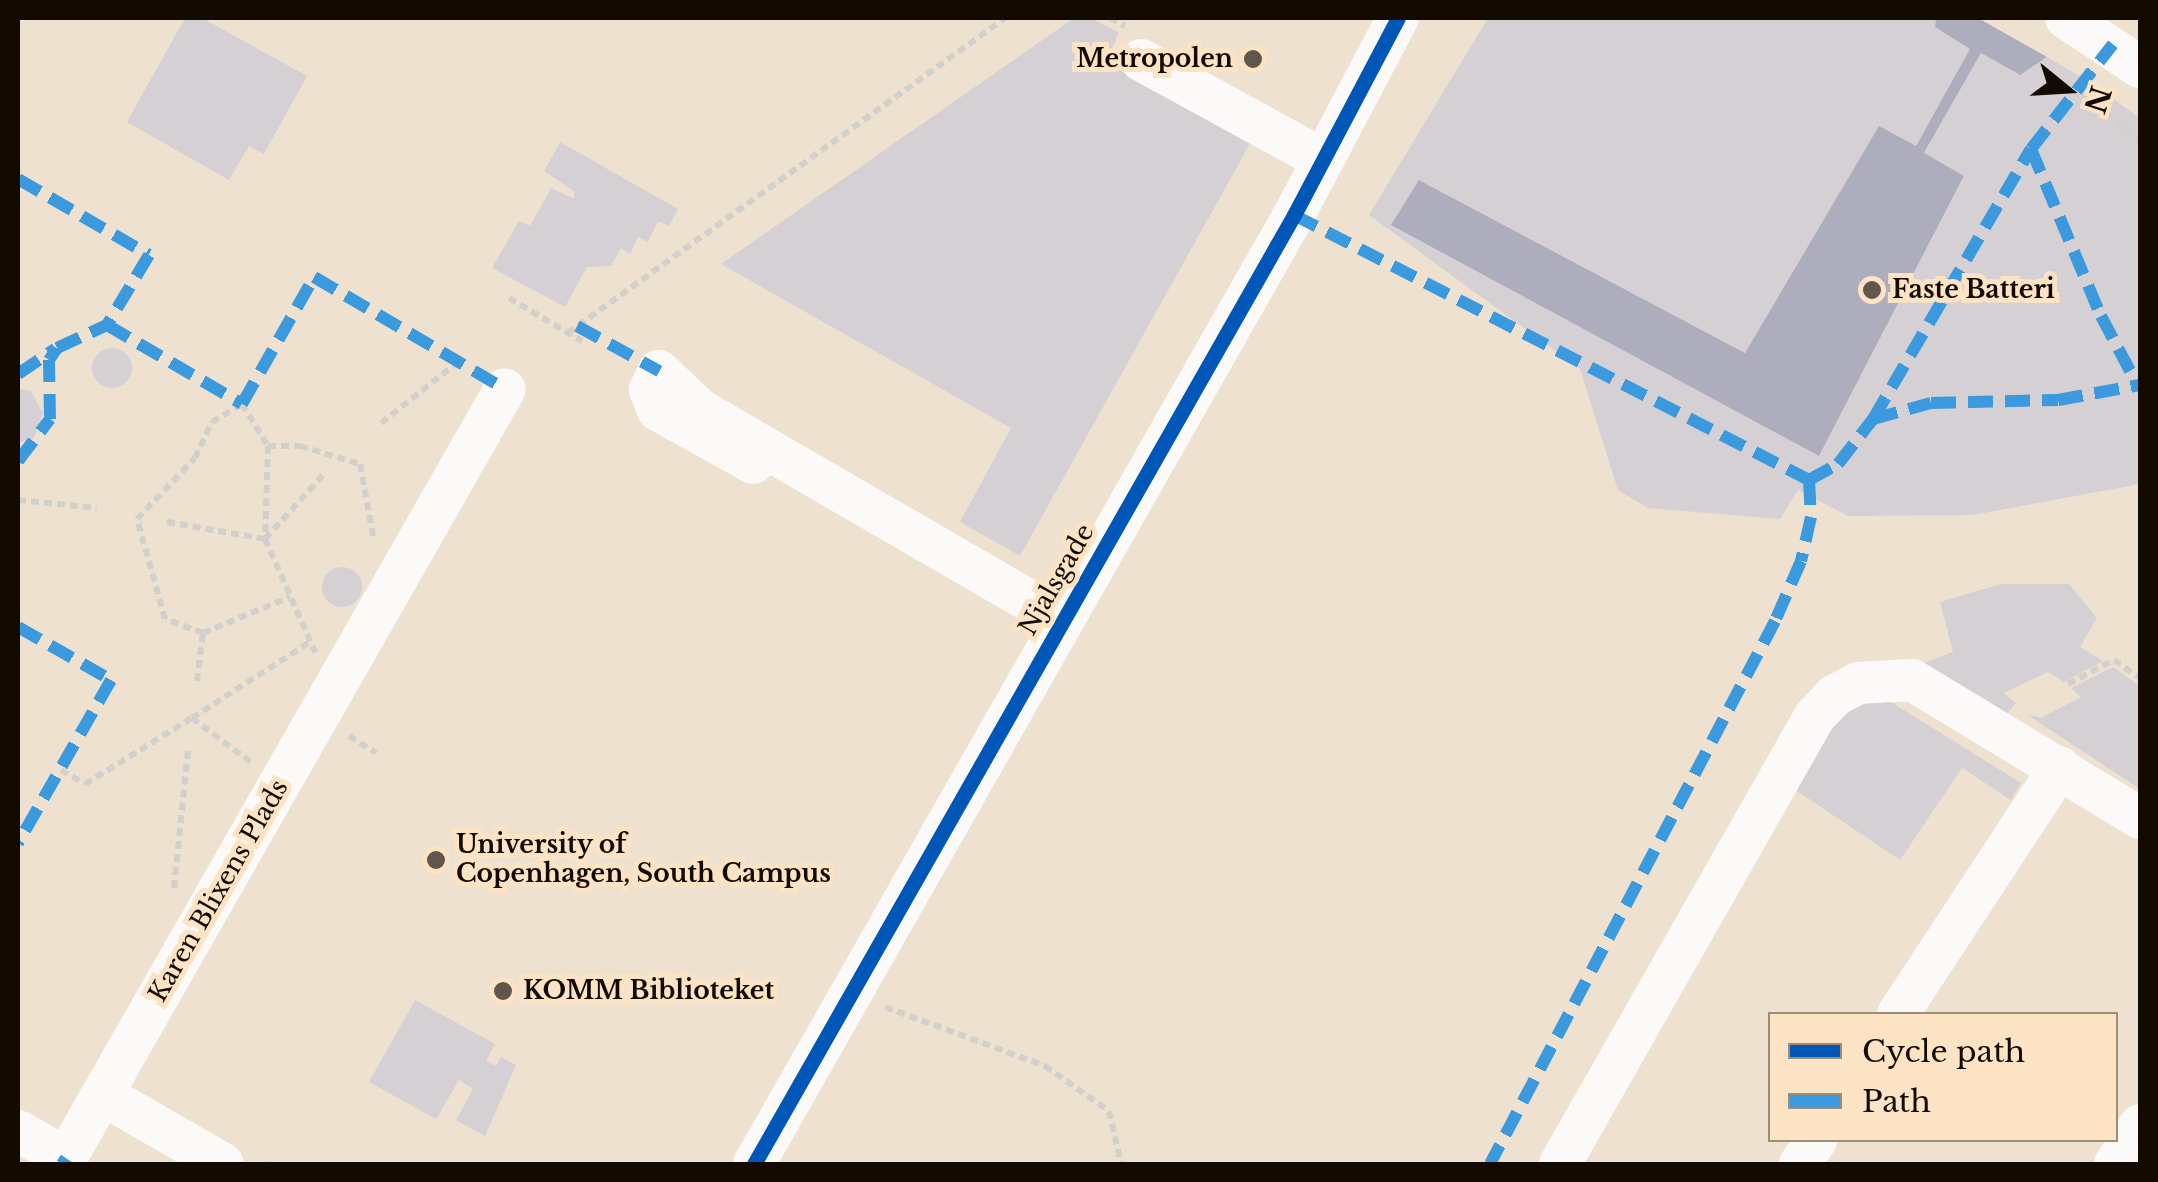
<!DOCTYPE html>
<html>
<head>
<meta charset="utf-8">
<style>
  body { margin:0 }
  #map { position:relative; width:2158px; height:1182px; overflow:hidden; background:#eee1d0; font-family:"Libre Baskerville",serif }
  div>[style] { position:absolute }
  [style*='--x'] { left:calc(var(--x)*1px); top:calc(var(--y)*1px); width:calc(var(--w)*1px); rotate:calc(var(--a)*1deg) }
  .green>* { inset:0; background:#d4d0d4 }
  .round { border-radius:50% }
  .water>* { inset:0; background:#aeadbe }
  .path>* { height:6px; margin-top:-3px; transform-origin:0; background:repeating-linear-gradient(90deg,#d3cfca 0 8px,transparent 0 13px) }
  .minor>* { height:42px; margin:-21px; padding:0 21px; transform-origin:21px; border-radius:21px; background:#fcfaf8 }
  .quiet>* { height:12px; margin-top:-6px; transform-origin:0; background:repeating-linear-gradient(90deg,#3b99dd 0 25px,transparent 0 37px) }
  .cycleway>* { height:15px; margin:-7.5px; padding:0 7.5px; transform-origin:7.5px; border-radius:7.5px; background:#0057b8 }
  .dots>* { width:28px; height:28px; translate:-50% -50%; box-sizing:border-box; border:5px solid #fbe3c3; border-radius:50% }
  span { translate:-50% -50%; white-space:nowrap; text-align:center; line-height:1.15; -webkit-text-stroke:10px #fbe3c3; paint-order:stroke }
  .poi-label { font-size:25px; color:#130b03; font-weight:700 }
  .right { translate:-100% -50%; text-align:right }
  .left { translate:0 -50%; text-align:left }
  .street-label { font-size:25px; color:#130b03 }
  .frame { position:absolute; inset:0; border:20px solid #130b03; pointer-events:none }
  .legend { position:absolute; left:1768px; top:1012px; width:350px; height:130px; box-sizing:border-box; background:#fbe3c3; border:2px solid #9e8d76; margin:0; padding:12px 18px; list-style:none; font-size:30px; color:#130b03 }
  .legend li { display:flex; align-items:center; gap:20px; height:50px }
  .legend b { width:50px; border:2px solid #9e8d76 }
  .north { position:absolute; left:2018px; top:40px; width:100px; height:100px; -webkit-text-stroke:8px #fbe3c3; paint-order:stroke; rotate:108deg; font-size:28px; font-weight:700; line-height:40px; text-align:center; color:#130b03 }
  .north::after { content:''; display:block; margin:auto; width:35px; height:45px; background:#130b03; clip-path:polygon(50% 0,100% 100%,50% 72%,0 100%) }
</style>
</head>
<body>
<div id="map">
  <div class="green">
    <div style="clip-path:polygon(185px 18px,202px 18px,307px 76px,264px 154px,249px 146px,229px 180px,127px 122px)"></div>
    <div style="clip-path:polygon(1074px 18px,1091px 18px,1119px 33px,1107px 59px,1252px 140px,1020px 556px,960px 522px,1011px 428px,721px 264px)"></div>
    <div style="clip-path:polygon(1488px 18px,1936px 18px,1935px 27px,1971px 49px,1915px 147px,1879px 127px,1745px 353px,1420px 180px,1819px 456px,1964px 177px,1924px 154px,1981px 53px,2020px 75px,2047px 57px,2087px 80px,2140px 118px,2140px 484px,1973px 515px,1848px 516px,1798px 490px,1780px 519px,1648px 508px,1618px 490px,1580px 369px,1369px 215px)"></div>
    <div style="clip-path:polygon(560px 142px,678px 209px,669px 226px,658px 221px,648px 242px,638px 237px,630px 254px,621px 248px,611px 266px,587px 267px,565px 307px,492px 268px,519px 221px,530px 226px,551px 188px,573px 198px,575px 192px,544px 171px)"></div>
    <div class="round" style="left:92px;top:348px;width:40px;height:40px"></div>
    <div style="clip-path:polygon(18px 388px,31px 391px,43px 413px,34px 438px,18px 443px)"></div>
    <div class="round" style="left:322px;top:567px;width:40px;height:40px"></div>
    <div style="clip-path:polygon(2001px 584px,2069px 584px,2097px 618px,2080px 647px,2103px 661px,2064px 682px,2048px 672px,2004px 693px,2016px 703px,2002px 719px,1922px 664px,1953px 652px,1940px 602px)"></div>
    <div style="clip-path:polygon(2113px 667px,2140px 686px,2140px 789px,2026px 714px,2041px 718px,2081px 697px,2071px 688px)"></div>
    <div style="clip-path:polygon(1883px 697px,2021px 783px,2011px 800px,1962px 768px,1900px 860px,1791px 787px,1834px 715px)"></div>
    <div style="clip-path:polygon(415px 1000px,495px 1044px,486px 1061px,496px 1066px,501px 1057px,516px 1065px,485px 1136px,456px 1120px,473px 1089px,459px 1080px,436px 1119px,369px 1082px)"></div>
  </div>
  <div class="water">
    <div style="clip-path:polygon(1936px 18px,1978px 18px,2047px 57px,2020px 75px,1981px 53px,1924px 153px,1964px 176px,1819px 456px,1391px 225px,1419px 180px,1745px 353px,1879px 126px,1916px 146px,1970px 49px,1935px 27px)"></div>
  </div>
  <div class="path">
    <div style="--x:1110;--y:18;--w:17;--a:28"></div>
    <div style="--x:2074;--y:89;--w:83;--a:37.1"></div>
    <div style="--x:509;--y:298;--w:85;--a:30.5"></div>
    <div style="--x:568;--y:333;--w:539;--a:-35.78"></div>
    <div style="--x:381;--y:423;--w:98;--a:-38.4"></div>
    <div style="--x:268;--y:446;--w:32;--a:0"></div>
    <div style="--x:300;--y:446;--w:63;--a:16.7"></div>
    <div style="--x:360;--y:464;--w:78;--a:79.7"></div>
    <div style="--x:18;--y:500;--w:79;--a:5.8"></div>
    <div style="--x:167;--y:522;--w:99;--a:9.8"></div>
    <div style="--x:265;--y:539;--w:86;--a:-47.8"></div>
    <div style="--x:203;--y:633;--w:40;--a:-159.8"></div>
    <div style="--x:165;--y:619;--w:104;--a:-105.6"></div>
    <div style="--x:137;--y:519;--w:84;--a:-46.4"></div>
    <div style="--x:195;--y:458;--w:40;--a:-65"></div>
    <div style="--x:212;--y:422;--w:35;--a:-31"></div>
    <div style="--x:242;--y:404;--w:49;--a:58.2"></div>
    <div style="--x:268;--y:446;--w:93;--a:91.8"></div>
    <div style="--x:265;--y:539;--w:124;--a:66.1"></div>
    <div style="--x:197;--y:681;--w:48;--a:-82.9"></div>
    <div style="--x:203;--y:633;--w:94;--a:-22.5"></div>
    <div style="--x:2068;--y:684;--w:52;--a:-27.6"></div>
    <div style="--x:2114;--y:660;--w:32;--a:35"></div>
    <div style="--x:192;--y:718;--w:140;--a:-32.8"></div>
    <div style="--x:349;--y:736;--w:32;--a:32"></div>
    <div style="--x:61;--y:770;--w:28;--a:30"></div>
    <div style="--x:85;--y:784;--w:126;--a:-31.7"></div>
    <div style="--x:192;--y:718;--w:75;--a:36.9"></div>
    <div style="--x:174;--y:888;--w:139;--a:-84.2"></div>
    <div style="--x:885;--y:1007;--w:171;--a:20.2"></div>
    <div style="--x:1045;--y:1066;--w:78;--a:35.1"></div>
    <div style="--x:1109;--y:1111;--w:54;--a:77.2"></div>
    <div style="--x:271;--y:1164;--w:2;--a:-63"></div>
  </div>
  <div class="minor">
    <div style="--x:2066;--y:18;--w:89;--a:33.5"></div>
    <div style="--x:1141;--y:60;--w:206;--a:28.7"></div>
    <div style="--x:753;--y:463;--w:109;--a:-150.8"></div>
    <div style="--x:658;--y:410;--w:22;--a:-112"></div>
    <div style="--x:650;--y:390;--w:21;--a:-65"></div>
    <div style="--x:659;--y:371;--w:57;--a:43.6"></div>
    <div style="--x:700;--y:410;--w:419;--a:30.1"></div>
    <div style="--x:1898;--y:1014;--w:295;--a:-56.7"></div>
    <div style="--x:103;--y:1095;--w:138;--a:29.9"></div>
    <div style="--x:18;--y:1131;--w:55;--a:29.4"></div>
    <div style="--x:66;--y:1158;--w:885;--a:-60.28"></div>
    <div style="--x:754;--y:1164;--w:1092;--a:-60.36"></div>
    <div style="--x:1294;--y:215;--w:223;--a:-62.2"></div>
    <div style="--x:1560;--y:1164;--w:515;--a:-60.35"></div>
    <div style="--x:1815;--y:716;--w:28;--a:-46"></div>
    <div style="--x:1834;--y:696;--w:27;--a:-28"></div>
    <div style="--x:1858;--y:683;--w:54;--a:-3.2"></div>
    <div style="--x:1912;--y:680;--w:267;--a:31.2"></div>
    <div style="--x:1800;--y:1164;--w:29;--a:-56"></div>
    <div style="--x:2115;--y:1164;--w:46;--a:-57.3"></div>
  </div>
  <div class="quiet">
    <div style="--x:2031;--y:149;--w:181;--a:67.3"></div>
    <div style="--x:2101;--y:316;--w:79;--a:62.1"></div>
    <div style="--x:18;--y:179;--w:151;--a:30.1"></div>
    <div style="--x:149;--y:255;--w:82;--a:121"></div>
    <div style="--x:107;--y:325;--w:156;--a:30.3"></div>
    <div style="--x:242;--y:404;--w:146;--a:-60.4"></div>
    <div style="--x:314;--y:277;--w:221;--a:30.4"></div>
    <div style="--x:1294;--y:215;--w:579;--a:27.23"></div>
    <div style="--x:1809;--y:480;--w:37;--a:87"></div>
    <div style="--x:1811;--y:517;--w:45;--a:102.8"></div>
    <div style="--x:1801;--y:561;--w:65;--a:113.4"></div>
    <div style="--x:1775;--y:621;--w:613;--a:117.69"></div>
    <div style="--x:577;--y:326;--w:94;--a:28.8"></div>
    <div style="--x:18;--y:374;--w:45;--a:-34"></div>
    <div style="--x:1873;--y:419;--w:313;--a:-59.7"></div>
    <div style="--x:2031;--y:149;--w:133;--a:-52"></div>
    <div style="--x:18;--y:461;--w:53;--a:-52.7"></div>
    <div style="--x:50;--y:419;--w:59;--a:-91"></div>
    <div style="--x:49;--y:360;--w:14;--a:-56"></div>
    <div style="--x:57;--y:348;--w:55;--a:-24.7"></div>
    <div style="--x:1809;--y:480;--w:33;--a:-29"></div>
    <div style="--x:1838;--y:464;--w:57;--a:-52.1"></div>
    <div style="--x:1873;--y:419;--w:60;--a:-15.4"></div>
    <div style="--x:1931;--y:403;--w:127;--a:-1.4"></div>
    <div style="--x:2058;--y:400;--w:83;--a:-10.4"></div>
    <div style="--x:18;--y:627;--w:107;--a:29.7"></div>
    <div style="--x:111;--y:680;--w:188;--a:119.7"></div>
    <div style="--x:62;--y:1164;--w:7;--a:-56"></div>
  </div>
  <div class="cycleway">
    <div style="--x:754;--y:1164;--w:1092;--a:-60.36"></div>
    <div style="--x:1294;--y:215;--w:223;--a:-62.2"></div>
  </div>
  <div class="dots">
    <div style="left:1253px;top:59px;background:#60564b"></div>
    <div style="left:1872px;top:290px;background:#60564b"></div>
    <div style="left:436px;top:860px;background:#60564b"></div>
    <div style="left:503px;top:991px;background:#60564b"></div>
  </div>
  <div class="poi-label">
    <span class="right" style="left:1233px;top:59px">Metropolen</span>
    <span class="left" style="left:1892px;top:290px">Faste Batteri</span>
    <span class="left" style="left:456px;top:860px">University of<br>Copenhagen, South Campus</span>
    <span class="left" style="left:523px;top:991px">KOMM Biblioteket</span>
  </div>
  <div class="street-label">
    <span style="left:1057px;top:580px;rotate:-60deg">Njalsgade</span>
    <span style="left:219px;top:891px;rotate:-60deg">Karen Blixens Plads</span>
  </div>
  <div class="frame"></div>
  <ul class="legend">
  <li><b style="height:12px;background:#0057b8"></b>Cycle path</li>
  <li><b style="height:12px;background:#3b99dd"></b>Path</li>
  </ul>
  <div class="north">N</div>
</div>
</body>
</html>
